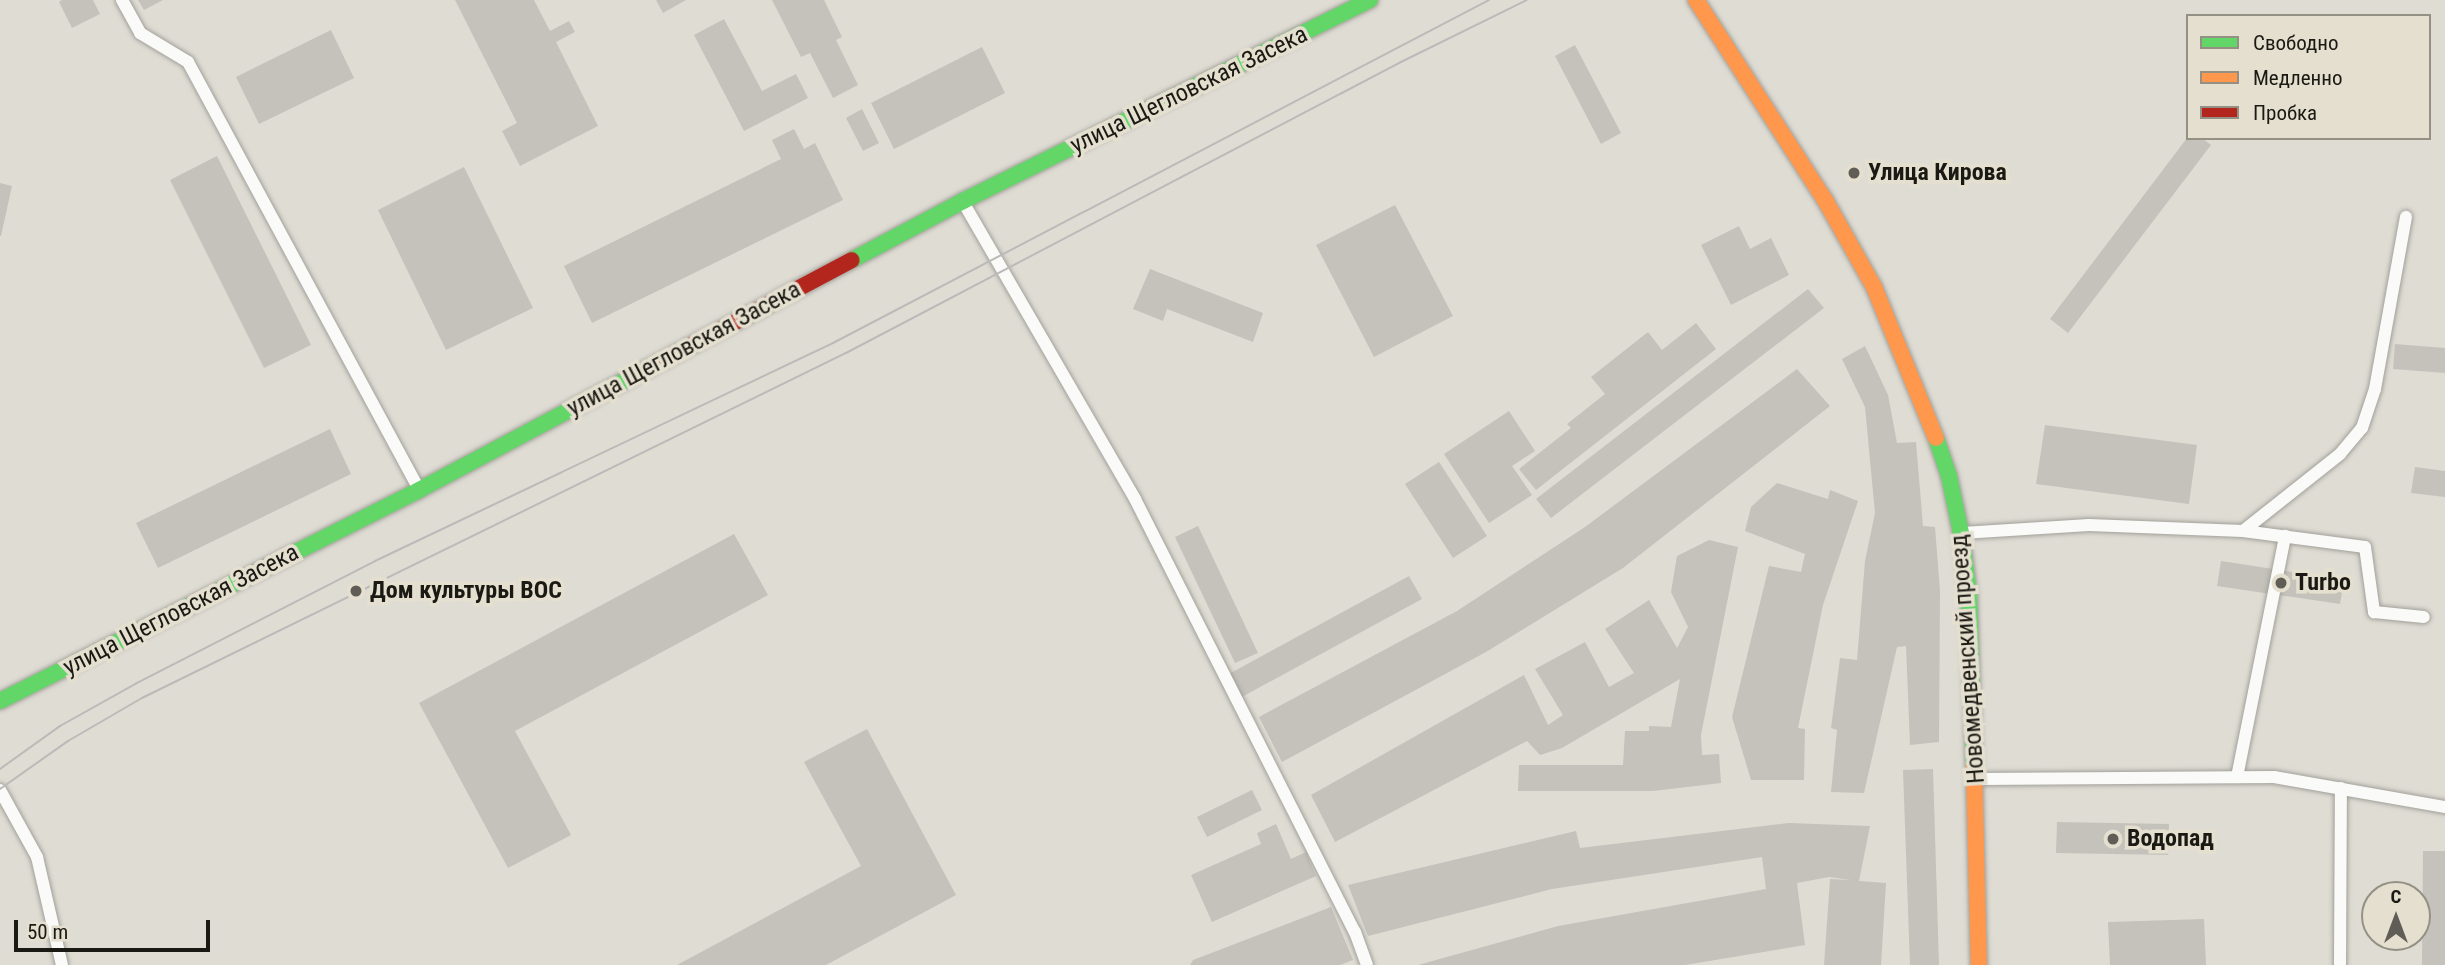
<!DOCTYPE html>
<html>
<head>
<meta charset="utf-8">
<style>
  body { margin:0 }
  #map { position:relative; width:2445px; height:965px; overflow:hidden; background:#dfdcd4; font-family:"Roboto Condensed",sans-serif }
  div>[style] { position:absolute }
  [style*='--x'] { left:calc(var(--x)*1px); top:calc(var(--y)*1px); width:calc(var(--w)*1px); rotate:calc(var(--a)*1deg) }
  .building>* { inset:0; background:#c4c2bb }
  .roads { filter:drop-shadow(0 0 2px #a2a19a) drop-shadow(0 0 2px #a2a19a) }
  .lane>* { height:12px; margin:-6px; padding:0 6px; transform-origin:6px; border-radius:6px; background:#fafaf9 }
  .fast>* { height:16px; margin:-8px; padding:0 8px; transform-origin:8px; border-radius:8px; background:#63d668 }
  .slow>* { height:16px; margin:-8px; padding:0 8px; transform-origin:8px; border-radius:8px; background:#ff974d }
  .jam>* { height:16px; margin:-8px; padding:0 8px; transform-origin:8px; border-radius:8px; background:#b3261e }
  .tram>* { height:2px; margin:-1px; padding:0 1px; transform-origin:1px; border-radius:1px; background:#bbbab8 }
  .dots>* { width:19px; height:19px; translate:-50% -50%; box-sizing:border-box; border:4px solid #e4dfcf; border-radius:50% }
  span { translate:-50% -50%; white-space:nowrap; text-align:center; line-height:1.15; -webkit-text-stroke:7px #e4dfcf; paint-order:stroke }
  .street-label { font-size:24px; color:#1b1913 }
  .poi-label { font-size:24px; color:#1b1913; font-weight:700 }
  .left { translate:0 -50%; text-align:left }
  .legend { position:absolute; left:2186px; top:14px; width:245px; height:126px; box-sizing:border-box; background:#e4dfcf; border:2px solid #949084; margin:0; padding:9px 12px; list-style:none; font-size:21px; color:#1b1913 }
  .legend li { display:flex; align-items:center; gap:14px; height:35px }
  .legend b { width:35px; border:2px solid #949084 }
  .north { position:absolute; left:2361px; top:881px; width:70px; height:70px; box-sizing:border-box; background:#e4dfcf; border:2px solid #949084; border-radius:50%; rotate:0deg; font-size:19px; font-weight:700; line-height:28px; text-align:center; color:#1b1913 }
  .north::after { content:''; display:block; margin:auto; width:24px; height:32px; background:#605d57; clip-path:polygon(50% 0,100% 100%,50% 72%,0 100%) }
  .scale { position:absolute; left:14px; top:920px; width:196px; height:32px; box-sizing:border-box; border:4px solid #1b1913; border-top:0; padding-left:9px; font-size:21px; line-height:24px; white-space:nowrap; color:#1b1913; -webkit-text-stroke:5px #e4dfcf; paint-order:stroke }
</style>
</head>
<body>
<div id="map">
  <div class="building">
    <div style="clip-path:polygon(62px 0,93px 0,100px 14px,72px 28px,59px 2px)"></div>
    <div style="clip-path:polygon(138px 0,163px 0,144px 10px)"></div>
    <div style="clip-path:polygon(455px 0,534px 0,550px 31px,569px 21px,575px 32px,556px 42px,598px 126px,520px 166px,502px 131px,517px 123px)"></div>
    <div style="clip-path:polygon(656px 0,686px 0,663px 13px)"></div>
    <div style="clip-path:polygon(772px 0,824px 0,842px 37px,836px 40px,858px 85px,833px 98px,810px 53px,801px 57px)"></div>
    <div style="clip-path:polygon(724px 19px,762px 91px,796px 74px,808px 98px,744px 131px,694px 35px)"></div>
    <div style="clip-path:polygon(331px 30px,354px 78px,259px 124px,236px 77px)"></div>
    <div style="clip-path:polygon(1575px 45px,1621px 133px,1601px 144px,1555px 56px)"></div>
    <div style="clip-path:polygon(982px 47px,1005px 93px,894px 149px,871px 103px)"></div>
    <div style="clip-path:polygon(862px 109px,879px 143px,863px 151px,846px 118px)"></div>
    <div style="clip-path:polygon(794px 129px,804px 149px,815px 143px,843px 200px,592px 323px,564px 266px,781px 159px,772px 140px)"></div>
    <div style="clip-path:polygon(2187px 138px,2202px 138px,2211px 145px,2068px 333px,2050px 319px)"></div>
    <div style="clip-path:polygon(217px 156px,311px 345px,264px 368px,170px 180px)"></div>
    <div style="clip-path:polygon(464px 167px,533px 308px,446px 350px,378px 210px)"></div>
    <div style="clip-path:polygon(0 183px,12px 186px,1px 236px,0 236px)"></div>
    <div style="clip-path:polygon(1395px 205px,1453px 316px,1374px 357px,1316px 245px)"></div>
    <div style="clip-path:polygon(1739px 226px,1750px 249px,1771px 238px,1789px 275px,1731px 305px,1701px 245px)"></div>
    <div style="clip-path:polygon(1150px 269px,1263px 313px,1253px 342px,1167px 309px,1163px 321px,1133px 309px)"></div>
    <div style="clip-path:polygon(1808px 289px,1824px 308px,1551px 518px,1536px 499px)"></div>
    <div style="clip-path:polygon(1696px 323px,1716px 349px,1536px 490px,1519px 469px,1571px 428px,1567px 424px,1605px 394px,1591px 377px,1648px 332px,1662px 350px)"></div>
    <div style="clip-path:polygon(2395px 344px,2445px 348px,2445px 373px,2393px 369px)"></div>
    <div style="clip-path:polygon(1865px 346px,1888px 395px,1897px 443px,1916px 442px,1923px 526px,1935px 527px,1940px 591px,1939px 742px,1910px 745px,1906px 646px,1897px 647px,1864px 793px,1831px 792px,1837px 730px,1831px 728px,1840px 658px,1857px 660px,1865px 561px,1875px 513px,1865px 407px,1842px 359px)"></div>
    <div style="clip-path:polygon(1797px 369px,1830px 406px,1623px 568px,1486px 652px,1282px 762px,1259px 717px,1457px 611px,1585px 527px)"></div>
    <div style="clip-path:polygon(1509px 411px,1535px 451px,1512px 466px,1532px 495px,1489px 523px,1444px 454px)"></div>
    <div style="clip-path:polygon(2045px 425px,2197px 445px,2189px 504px,2036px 484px)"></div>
    <div style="clip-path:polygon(330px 429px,351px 474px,158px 568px,136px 523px)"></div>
    <div style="clip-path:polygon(1439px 462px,1487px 536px,1453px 558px,1405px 484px)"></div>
    <div style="clip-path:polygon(2415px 467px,2445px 471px,2445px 497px,2411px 493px)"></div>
    <div style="clip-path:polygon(1777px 483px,1828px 499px,1830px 490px,1858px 501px,1823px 605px,1798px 728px,1805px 729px,1804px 780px,1751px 780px,1732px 717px,1769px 566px,1801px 572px,1805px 554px,1745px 531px,1751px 507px)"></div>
    <div style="clip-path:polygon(1198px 526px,1258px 653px,1235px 663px,1175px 537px)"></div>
    <div style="clip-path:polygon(734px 534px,768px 595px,515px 731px,571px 835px,508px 868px,419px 703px)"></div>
    <div style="clip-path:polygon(1709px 540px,1738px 547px,1701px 735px,1702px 755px,1719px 754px,1721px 783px,1653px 791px,1518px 791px,1519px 765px,1623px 765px,1625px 731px,1649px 731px,1649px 726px,1671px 727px,1680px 679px,1562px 748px,1540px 755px,1527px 741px,1335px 842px,1311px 795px,1524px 675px,1548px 725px,1563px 715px,1535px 669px,1585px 642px,1609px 687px,1634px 673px,1605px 629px,1649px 600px,1677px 648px,1688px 627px,1671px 592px,1677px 556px)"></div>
    <div style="clip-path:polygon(2221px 561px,2344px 580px,2340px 604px,2217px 586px)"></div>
    <div style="clip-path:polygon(1409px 576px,1422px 599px,1240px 698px,1227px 675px)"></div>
    <div style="clip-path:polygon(867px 729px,956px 895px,826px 965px,677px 965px,861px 866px,804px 762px)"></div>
    <div style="clip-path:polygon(1933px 769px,1939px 965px,1910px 965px,1903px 770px)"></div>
    <div style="clip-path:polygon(1252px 790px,1262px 810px,1207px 837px,1197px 817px)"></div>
    <div style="clip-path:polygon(2057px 822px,2169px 824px,2168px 855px,2056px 853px)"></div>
    <div style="clip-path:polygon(1789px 823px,1870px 826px,1859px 881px,1886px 883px,1881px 965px,1824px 965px,1830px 879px,1851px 880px,1829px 877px,1797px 883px,1805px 945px,1685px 965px,1418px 965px,1558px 926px,1766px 889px,1762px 857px,1552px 889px,1368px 936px,1348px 885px,1576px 831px,1580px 848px)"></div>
    <div style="clip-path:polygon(1276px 824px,1291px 859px,1306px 852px,1316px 876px,1212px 922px,1191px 875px,1261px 844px,1257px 833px)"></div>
    <div style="clip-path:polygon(2423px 851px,2445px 851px,2445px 965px,2422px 965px)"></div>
    <div style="clip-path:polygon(1331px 907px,1353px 960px,1340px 965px,1190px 965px,1193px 960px)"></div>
    <div style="clip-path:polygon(2204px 919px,2206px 965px,2110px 965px,2108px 922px)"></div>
  </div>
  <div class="roads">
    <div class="lane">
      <div style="--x:122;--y:0;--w:38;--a:61"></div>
      <div style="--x:140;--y:33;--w:56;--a:31.1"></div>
      <div style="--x:188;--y:62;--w:486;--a:61.6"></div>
      <div style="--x:963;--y:202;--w:343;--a:59.9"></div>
      <div style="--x:1135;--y:499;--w:486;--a:63.1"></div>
      <div style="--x:1355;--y:932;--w:35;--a:70"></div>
      <div style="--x:2243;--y:531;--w:123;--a:7.5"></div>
      <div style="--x:2365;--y:547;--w:66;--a:82.1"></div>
      <div style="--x:2374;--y:612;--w:50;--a:5.7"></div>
      <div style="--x:1962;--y:533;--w:127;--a:-3.6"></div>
      <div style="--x:2089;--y:525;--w:154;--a:2.2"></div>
      <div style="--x:2243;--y:531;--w:124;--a:-38.4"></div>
      <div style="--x:2340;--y:454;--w:34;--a:-50"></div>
      <div style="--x:2362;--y:428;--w:41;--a:-71.6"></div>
      <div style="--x:2375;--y:389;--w:175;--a:-79.8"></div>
      <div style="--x:2237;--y:777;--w:246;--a:-78.7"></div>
      <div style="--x:1976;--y:779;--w:298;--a:-0.4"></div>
      <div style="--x:2274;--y:777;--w:174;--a:10"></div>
      <div style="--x:0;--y:790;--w:77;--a:61.1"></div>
      <div style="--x:37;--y:857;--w:111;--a:77"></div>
      <div style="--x:2340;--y:965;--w:177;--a:-89.7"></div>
    </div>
    <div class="fast">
      <div style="--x:852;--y:260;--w:126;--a:-28"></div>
      <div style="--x:963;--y:201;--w:454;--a:-26.3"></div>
      <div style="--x:1936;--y:438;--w:40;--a:71.1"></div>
      <div style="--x:1949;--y:476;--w:58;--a:78.1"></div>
      <div style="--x:1961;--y:533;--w:63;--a:82.6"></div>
      <div style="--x:1969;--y:595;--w:172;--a:88.3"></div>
      <div style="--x:0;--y:701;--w:469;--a:-26.7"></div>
      <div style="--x:419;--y:490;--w:256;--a:-28"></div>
    </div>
    <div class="slow">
      <div style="--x:1696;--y:0;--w:238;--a:57.2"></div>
      <div style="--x:1825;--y:200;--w:100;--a:60.6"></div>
      <div style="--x:1874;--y:287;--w:163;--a:67.7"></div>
      <div style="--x:1974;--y:767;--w:198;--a:88.6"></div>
    </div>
    <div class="jam">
      <div style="--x:645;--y:370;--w:234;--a:-28"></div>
    </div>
  </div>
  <div class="tram">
    <div style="--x:0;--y:769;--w:74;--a:-35.6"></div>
    <div style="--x:60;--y:726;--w:88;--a:-29.2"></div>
    <div style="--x:137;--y:683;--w:267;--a:-27.1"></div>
    <div style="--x:375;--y:561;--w:507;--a:-25.45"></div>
    <div style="--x:833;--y:343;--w:740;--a:-27.6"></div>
    <div style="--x:0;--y:789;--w:83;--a:-35.2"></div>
    <div style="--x:68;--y:741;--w:86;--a:-30.2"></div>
    <div style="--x:142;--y:698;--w:784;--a:-26.11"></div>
    <div style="--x:846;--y:353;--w:627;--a:-27.67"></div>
    <div style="--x:1401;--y:62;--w:140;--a:-26.2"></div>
  </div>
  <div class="dots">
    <div style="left:1854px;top:173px;background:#605d57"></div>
    <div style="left:2281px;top:583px;background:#605d57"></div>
    <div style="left:356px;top:591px;background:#605d57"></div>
    <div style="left:2113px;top:839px;background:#605d57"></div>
  </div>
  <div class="street-label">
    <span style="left:1189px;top:90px;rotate:-26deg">улица Щегловская Засека</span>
    <span style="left:684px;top:349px;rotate:-28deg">улица Щегловская Засека</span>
    <span style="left:181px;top:610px;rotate:-27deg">улица Щегловская Засека</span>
    <span style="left:1968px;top:659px;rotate:-94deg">Новомедвенский проезд</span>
  </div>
  <div class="poi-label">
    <span class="left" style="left:1868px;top:173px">Улица Кирова</span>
    <span class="left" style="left:2295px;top:583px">Turbo</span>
    <span class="left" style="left:370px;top:591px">Дом культуры ВОС</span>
    <span class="left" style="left:2127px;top:839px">Водопад</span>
  </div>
  <ul class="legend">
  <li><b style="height:9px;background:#63d668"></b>Свободно</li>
  <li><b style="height:9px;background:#ff974d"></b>Медленно</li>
  <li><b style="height:9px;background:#b3261e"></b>Пробка</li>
  </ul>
  <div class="north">С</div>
  <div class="scale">50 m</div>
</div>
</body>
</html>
